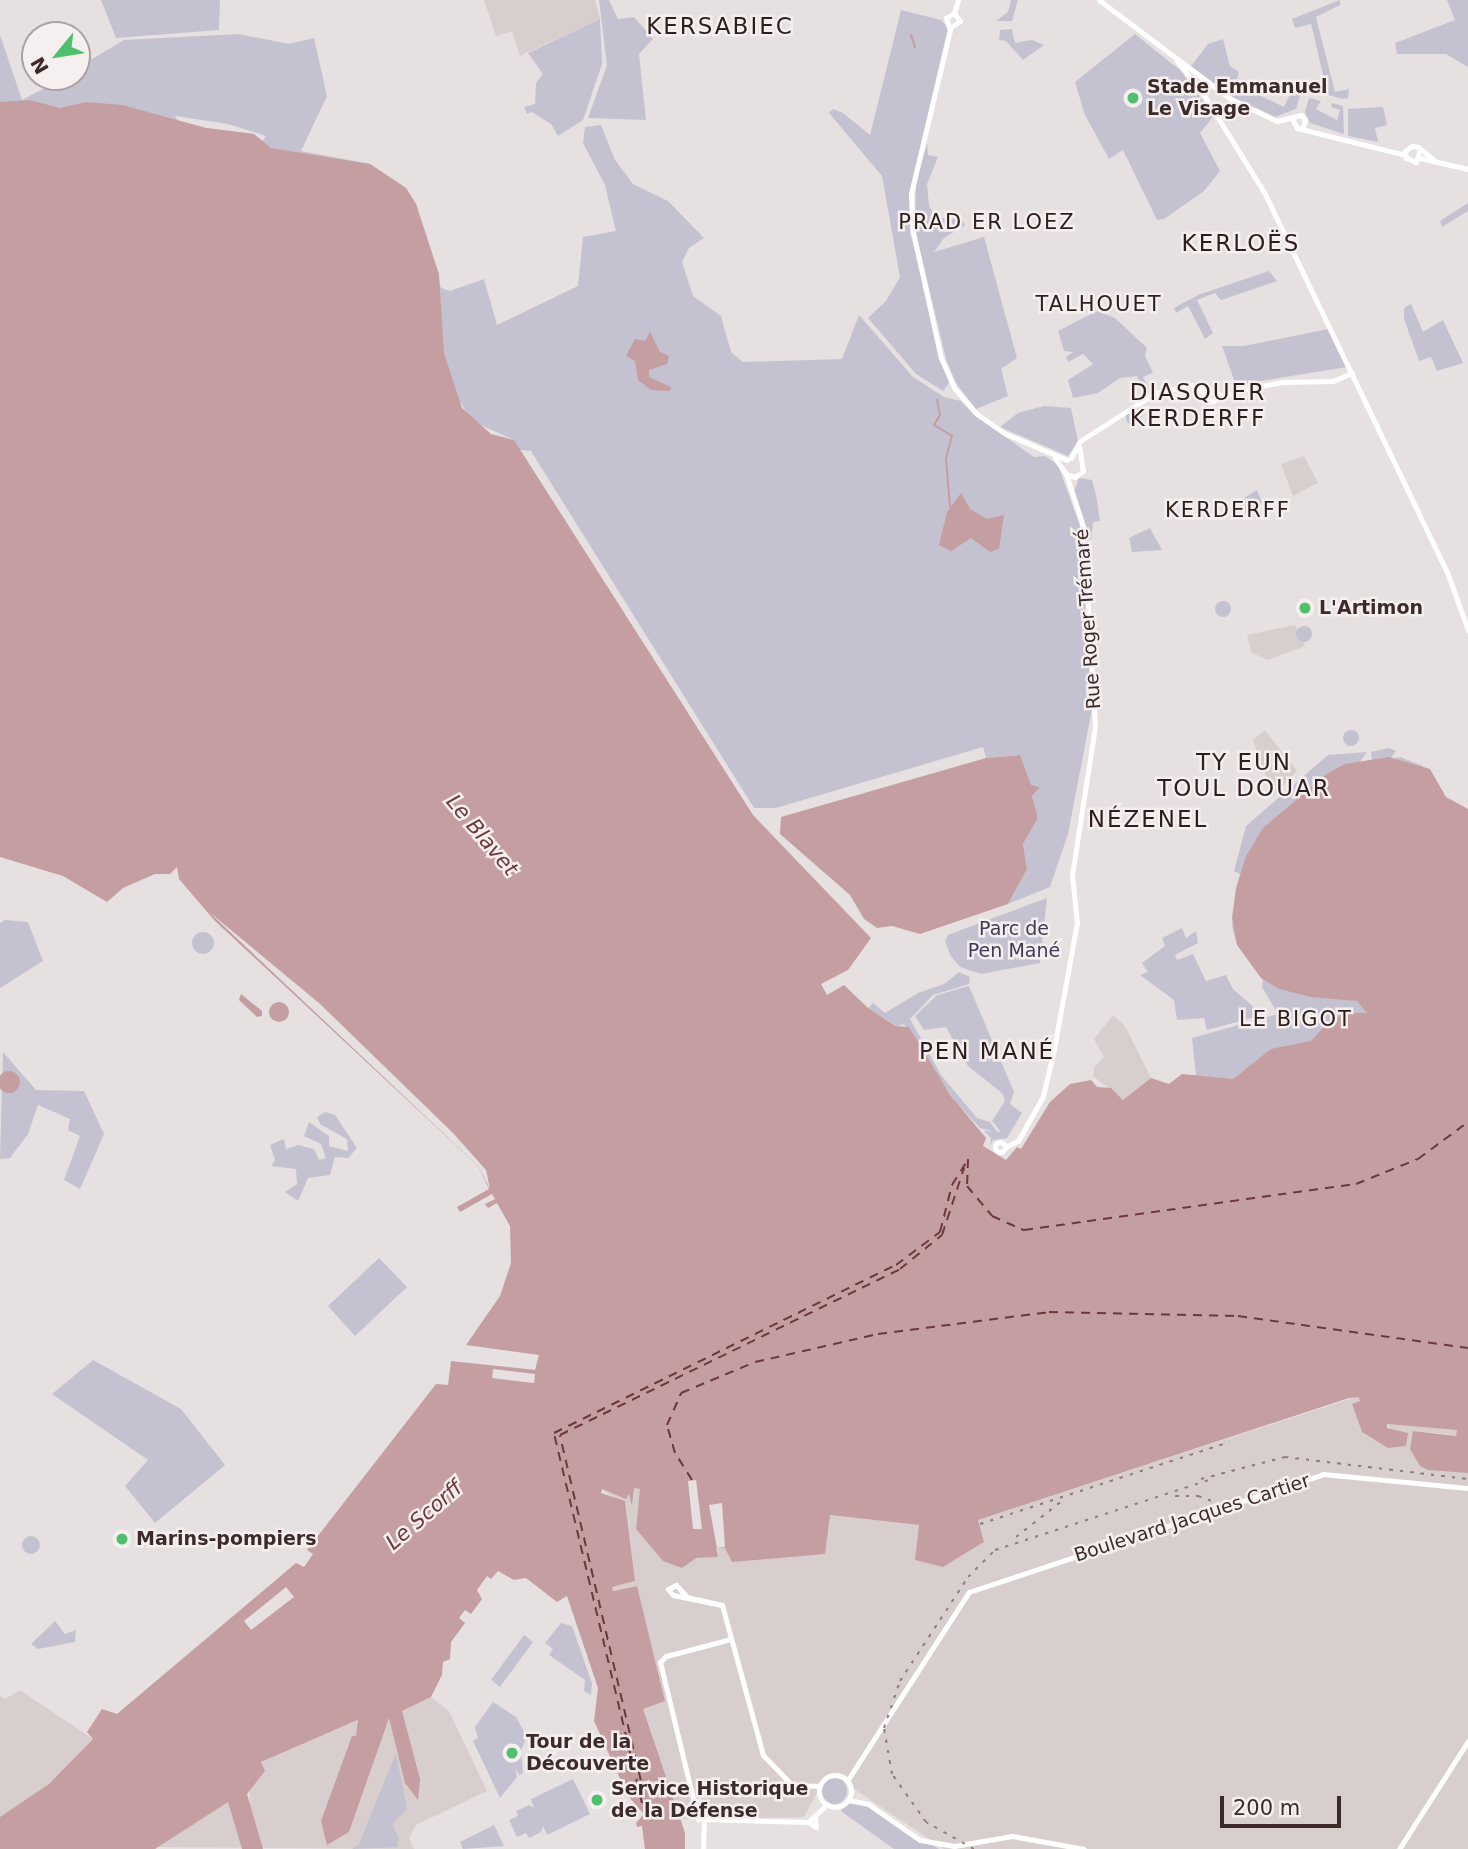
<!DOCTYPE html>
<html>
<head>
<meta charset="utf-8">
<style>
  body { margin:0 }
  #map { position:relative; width:1468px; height:1849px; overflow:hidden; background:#e7e0e0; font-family:"DejaVu Sans",sans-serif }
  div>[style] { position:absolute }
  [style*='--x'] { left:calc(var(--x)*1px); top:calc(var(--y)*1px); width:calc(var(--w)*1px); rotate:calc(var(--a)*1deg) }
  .built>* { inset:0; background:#d9cece }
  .green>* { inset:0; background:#c4c2d0 }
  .round { border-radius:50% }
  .water>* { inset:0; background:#c49ea1 }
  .pier>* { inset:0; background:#e7e0e0 }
  .stream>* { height:2px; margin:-1px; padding:0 1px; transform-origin:1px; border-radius:1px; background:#c49ea1 }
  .ferry>* { height:2px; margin-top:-1px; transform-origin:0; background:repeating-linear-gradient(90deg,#6d383a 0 9px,transparent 0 16px) }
  .secondary>* { height:5px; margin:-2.5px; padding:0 2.5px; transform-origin:2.5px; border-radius:2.5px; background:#fff }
  .secondary>.ring { margin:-2.5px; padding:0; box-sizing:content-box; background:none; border:5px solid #fff; border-radius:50% }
  .rail>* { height:2px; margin-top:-1px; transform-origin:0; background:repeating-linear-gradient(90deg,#8f7c7b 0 3.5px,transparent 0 10.5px) }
  .dots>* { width:19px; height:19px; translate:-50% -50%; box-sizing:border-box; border:4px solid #f5efef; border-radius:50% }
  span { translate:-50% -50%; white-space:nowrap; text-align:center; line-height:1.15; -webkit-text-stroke:5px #f5efef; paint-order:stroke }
  .poi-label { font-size:19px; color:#3d2b2a; font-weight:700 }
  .left { translate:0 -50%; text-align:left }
  .street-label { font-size:19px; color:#3d2b2a }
  .park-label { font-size:19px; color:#403957 }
  .neighbourhood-label { font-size:21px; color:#2e1e1c; letter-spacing:2px }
  .water-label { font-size:21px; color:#6d383a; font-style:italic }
  .quarter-label { font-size:23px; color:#2e1e1c; letter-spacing:2px }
  .north { position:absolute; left:21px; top:21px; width:70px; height:70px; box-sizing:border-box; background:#f5efef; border:2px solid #aba1a0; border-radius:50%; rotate:240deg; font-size:19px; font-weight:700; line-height:28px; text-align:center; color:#3d2b2a }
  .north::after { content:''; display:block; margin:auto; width:24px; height:32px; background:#51c06e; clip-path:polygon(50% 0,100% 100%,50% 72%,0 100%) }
  .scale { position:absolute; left:1220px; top:1796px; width:121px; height:32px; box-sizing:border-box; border:4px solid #3d2b2a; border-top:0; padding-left:9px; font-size:21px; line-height:24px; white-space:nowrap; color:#3d2b2a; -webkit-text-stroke:5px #f5efef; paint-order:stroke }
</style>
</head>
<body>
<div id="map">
  <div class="built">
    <div style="clip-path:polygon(484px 0,595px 0,600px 19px,520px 56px,512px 31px,496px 36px)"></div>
    <div style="clip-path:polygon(1304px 456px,1318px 483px,1293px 496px,1281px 464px)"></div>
    <div style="clip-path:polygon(1295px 625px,1305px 645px,1300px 648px,1267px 660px,1251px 652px,1247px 635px)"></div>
    <div style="clip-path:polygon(1265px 730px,1297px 771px,1273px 796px,1253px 740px)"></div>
    <div style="clip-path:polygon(1113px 1015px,1125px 1026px,1151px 1078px,1124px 1100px,1093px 1076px,1094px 1067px,1104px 1057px,1094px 1039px)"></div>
    <div style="clip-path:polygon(evenodd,1359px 1396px,1361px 1401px,1352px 1404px,1362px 1432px,1390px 1429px,1387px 1424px,1457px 1430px,1462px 1473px,1468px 1473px,1468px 1849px,944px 1849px,833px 1775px,822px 1783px,804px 1817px,679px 1819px,642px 1708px,665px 1700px,637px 1586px,612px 1591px,612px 1587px,635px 1581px,626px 1505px,601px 1489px,629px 1494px,632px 1506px,634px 1488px,641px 1489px,696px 1558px,718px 1557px,716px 1548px,829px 1515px,919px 1525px,943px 1567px,984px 1542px,977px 1520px,1359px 1396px,1413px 1431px,1449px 1434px,1450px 1435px,1412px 1449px,1413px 1431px)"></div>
    <div style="clip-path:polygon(20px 1690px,93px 1739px,49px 1784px,0 1817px,0 1696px,5px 1699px)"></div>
    <div style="clip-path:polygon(431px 1697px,449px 1711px,487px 1791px,416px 1825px,409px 1838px,414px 1849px,153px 1847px,224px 1802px,230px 1803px,231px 1808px,250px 1803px,249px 1789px,265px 1771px,261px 1762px,357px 1721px,381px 1732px,388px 1718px)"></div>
  </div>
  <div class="green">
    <div style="clip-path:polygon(101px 0,220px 0,219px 30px,116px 38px)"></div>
    <div style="clip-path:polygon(599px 0,609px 0,618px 19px,634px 17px,653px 39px,639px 54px,646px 120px,588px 118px,607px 65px)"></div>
    <div style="clip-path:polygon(1011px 0,1018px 0,1012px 21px,996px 21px,1008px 12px)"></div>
    <div style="clip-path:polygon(1340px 0,1340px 5px,1316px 17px,1335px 92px,1349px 89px,1348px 98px,1343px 99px,1328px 95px,1311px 24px,1295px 28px,1292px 19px)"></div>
    <div style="clip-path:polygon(1447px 0,1468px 0,1468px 67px,1446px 54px,1397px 54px,1395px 43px,1455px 20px)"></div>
    <div style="clip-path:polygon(901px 10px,941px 20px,948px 28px,909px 196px,910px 232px,949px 383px,943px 391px,916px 374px,868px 318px,886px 301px,900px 277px,882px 176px,829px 113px,833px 109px,843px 113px,870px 135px)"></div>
    <div style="clip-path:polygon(600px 19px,602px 64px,583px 120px,558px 136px,551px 124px,532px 112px,527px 114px,524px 107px,535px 104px,536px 83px,543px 74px,528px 53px)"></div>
    <div style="clip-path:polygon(1012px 29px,1015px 43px,1032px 40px,1044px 45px,1023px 60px,1006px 41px,999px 40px,1000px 30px)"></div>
    <div style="clip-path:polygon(evenodd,239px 34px,289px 44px,314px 38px,327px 96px,301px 151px,370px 164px,406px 188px,416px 204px,441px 288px,450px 291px,484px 279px,497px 325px,578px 286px,583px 237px,616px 231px,605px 185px,583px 143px,585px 127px,601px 125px,615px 160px,633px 184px,668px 201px,704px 238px,689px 248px,682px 262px,693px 296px,721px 316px,731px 352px,743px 362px,842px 359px,859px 315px,913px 377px,944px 397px,961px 401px,974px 415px,1034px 457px,1045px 456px,1058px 465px,1080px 526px,1093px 704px,1068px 834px,1050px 887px,1008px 904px,1027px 869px,1023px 844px,1038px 818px,1020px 755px,986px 758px,983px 747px,776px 808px,754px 808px,531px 451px,520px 450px,514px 440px,472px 421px,454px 392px,444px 354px,0 195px,0 35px,22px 100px,65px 77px,77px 77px,77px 68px,124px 40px,239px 34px,175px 116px,228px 124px,266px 136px,262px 142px,254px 134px,206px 128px,178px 121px,175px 116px)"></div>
    <div style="clip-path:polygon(1135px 34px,1181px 71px,1214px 116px,1200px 133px,1220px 171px,1204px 191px,1164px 219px,1157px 220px,1123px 150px,1109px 159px,1085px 115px,1075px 82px)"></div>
    <div style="clip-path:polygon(1223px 39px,1230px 66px,1239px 72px,1236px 84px,1284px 107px,1291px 92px,1300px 95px,1296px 109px,1275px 117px,1234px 98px,1191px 66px,1208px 44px)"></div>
    <div style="clip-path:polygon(1309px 98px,1321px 101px,1316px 109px,1337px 120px,1340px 110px,1331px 107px,1332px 103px,1343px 106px,1344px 134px,1310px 123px,1305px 112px)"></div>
    <div style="clip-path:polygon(1383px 107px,1387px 125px,1375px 128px,1378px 142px,1348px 136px,1348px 109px)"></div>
    <div style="clip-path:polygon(927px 144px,928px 155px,938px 157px,927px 184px,929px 206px,937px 218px,962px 219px,965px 225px,944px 238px,934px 252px,984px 237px,1017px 358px,1001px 369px,1008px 396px,976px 409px,956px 383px,946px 359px,915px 230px,916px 181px)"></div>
    <div style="clip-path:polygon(1468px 203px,1468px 211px,1442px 227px,1440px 221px)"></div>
    <div style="clip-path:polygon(1269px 271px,1277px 281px,1221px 300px,1215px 293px,1197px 300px,1213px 333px,1205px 339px,1188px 306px,1176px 313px,1174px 308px,1198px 295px)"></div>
    <div style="clip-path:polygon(1411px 304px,1423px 332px,1443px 320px,1463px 363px,1437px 371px,1431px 357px,1419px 361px,1404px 319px,1404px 308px)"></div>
    <div style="clip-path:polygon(1097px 311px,1115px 318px,1147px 348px,1145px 356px,1153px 373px,1143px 377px,1151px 392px,1145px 395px,1137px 376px,1120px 378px,1098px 393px,1073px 398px,1068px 380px,1093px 364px,1083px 354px,1068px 362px,1066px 357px,1073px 352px,1064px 351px,1058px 331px)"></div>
    <div style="clip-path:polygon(1328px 329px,1347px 367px,1236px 385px,1222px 346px,1244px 346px)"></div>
    <div style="clip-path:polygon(1139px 405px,1142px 419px,1128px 424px,1125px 414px)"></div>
    <div style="clip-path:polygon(1044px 406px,1071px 408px,1078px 441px,1068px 456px,1000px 427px,1018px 413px)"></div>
    <div style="clip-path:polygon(1079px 478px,1092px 480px,1096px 495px,1100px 521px,1093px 522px,1091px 540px,1087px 539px,1074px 492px)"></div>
    <div style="clip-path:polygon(1257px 490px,1262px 503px,1246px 514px,1238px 508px,1234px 510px,1231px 506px)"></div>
    <div style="clip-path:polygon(1150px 528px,1162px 550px,1132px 552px,1129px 538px)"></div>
    <div class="round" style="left:1215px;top:601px;width:16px;height:16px"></div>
    <div class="round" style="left:1296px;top:626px;width:16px;height:16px"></div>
    <div class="round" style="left:1343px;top:730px;width:16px;height:16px"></div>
    <div style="clip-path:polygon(1389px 748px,1396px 751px,1390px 759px,1400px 757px,1423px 766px,1387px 1040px,1243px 1071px,1233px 1079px,1196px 1076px,1192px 1038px,1278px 1014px,1262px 987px,1263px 979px,1237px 945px,1232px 927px,1240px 874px,1234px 871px,1246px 826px,1328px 755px,1367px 752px,1359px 763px,1372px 761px,1371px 752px)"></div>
    <div style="clip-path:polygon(1047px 898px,1040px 963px,981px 974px,960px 967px,950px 955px,945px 941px,948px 935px)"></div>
    <div style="clip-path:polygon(5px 920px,28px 922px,43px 961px,0 988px,0 923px)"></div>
    <div style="clip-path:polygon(1182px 928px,1186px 938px,1196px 931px,1198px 943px,1175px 955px,1177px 960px,1193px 954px,1206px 981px,1226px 975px,1233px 989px,1263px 1015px,1207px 1030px,1204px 1018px,1177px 1020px,1174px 1000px,1140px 975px,1148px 972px,1142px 963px,1165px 946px,1162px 938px)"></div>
    <div class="round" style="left:192px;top:932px;width:22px;height:22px"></div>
    <div style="clip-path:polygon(959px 972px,970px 977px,969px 984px,933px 995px,910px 1019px,941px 1075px,977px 1118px,990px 1122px,998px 1133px,980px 1128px,955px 1101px,904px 1024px,897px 1026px,868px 1008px,873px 1003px,885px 1013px,918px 993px,944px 984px)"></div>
    <div style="clip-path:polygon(969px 986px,1014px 1092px,1010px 1104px,1022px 1113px,1007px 1138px,993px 1140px,990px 1145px,991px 1138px,984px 1131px,1001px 1132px,992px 1121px,1005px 1101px,1002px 1093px,968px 1066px,946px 1027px,924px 1030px,915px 1016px,937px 995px)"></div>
    <div style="clip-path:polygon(3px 1052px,36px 1090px,84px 1091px,104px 1134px,80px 1189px,64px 1180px,80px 1136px,68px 1130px,70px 1119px,38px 1105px,28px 1134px,10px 1158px,0 1159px)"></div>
    <div style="clip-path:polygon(325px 1112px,335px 1115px,357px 1148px,348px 1158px,335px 1157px,330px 1175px,308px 1178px,298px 1201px,285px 1192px,297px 1184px,296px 1169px,271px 1166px,275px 1160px,270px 1145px,284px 1139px,286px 1149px,298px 1145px,314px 1149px,319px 1160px,326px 1158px,321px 1144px,304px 1136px,309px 1122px,329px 1136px,329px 1146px,348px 1151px,347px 1139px,320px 1124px,317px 1117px)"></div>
    <div style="clip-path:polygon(379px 1258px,407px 1287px,355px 1336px,328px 1306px)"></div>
    <div style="clip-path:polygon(93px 1360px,181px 1409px,225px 1465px,155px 1523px,125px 1486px,148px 1460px,52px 1394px)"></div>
    <div class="round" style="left:22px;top:1536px;width:18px;height:18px"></div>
    <div style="clip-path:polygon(55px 1621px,65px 1634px,76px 1630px,75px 1642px,38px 1649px,31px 1644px)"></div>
    <div style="clip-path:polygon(561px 1623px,572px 1626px,592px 1683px,591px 1695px,584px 1691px,585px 1680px,549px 1655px,553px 1649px,545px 1643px)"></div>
    <div style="clip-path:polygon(524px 1635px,533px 1642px,500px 1687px,491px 1680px)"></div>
    <div style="clip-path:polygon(493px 1702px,516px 1717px,527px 1737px,521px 1750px,523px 1773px,519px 1775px,515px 1768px,517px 1777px,500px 1798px,473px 1741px,478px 1738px,475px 1727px)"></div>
    <div style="clip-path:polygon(396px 1753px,407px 1809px,392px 1824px,399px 1838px,397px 1847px,352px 1849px,359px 1844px)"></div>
    <div class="round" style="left:821px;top:1778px;width:26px;height:26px"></div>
    <div style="clip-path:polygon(573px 1779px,590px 1814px,547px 1835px,543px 1826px,541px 1832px,529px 1838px,526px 1833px,517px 1837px,509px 1820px,518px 1816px,516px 1811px,529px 1805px,534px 1808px,531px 1799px)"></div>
    <div style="clip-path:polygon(848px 1800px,868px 1804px,939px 1849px,894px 1849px,842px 1812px,840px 1806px)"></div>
    <div style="clip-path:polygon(494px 1825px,504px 1846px,463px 1849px,460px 1842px)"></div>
  </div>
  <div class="water">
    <div style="clip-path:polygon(30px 100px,60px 108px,86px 102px,122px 105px,206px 128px,254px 134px,271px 148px,370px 164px,406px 188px,416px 204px,439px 274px,444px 353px,462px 408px,491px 434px,514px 440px,753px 815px,871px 938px,848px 970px,821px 984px,827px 995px,844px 985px,868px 1008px,896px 1026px,909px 1027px,951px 1096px,986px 1138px,983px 1146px,1006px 1160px,1017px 1147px,1021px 1149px,1050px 1102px,1070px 1084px,1091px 1080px,1097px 1087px,1111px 1088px,1123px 1100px,1151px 1078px,1169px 1084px,1182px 1074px,1233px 1079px,1271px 1049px,1311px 1041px,1329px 1021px,1346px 1013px,1367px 1013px,1357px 1001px,1311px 997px,1279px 989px,1261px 978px,1237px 945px,1232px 918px,1236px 888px,1246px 856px,1263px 828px,1328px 773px,1345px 764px,1389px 757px,1430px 769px,1446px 797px,1468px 809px,1468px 1473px,1428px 1470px,1420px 1466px,1410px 1449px,1413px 1431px,1456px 1436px,1457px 1430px,1387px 1424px,1387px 1428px,1408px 1433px,1406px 1446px,1388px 1448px,1362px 1432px,1352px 1404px,1360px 1401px,1359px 1397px,1349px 1398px,978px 1520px,984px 1542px,943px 1567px,915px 1560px,919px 1525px,830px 1515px,825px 1554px,732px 1562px,725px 1548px,716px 1548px,718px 1557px,696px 1558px,682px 1568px,663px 1561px,636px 1529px,640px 1489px,634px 1488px,632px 1506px,629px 1494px,626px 1499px,602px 1489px,601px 1493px,625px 1501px,635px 1581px,612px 1587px,613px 1591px,637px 1586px,665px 1701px,643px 1709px,685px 1833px,685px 1849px,645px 1849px,642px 1826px,637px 1827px,636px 1823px,644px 1814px,628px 1796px,594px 1721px,598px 1688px,567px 1596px,557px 1602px,526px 1578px,514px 1580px,498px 1571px,491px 1579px,487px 1576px,477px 1590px,482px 1599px,471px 1614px,465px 1610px,459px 1618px,465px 1623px,451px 1642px,450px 1659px,443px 1662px,442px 1675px,431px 1697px,402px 1711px,420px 1779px,418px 1800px,405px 1783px,389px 1718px,349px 1832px,327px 1845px,321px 1821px,352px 1736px,356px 1736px,358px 1720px,261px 1762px,265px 1771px,247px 1794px,263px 1849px,242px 1849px,228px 1802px,155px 1849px,0 1849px,0 1817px,49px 1784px,93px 1739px,87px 1732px,102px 1709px,117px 1714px,296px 1563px,304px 1567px,313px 1554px,307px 1550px,436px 1384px,448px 1385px,451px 1361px,535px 1370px,539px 1355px,466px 1345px,500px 1296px,511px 1263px,510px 1226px,497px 1203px,488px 1208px,485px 1204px,495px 1199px,492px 1194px,460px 1212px,457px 1207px,489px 1189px,478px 1166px,214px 920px,179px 879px,177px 867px,170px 874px,155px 874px,123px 888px,107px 902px,63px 876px,0 857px,0 102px)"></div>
    <div style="clip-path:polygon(650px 332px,660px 352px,669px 356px,667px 364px,649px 370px,649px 377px,671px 387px,670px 391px,651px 390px,638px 380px,635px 361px,626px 356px,635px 339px,645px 341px)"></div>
    <div style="clip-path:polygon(961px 493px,970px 509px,987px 519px,1004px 515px,999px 549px,990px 552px,971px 538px,951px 551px,939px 545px,947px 512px)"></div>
    <div style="clip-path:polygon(1020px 755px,1031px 785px,1040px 787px,1032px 796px,1038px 818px,1023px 844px,1027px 869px,1008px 904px,920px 934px,892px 926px,877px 928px,864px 919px,850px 895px,780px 834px,781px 817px,986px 758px)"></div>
    <div style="clip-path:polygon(241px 994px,262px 1011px,262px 1016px,257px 1017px,239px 1000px)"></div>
    <div class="round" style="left:269px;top:1002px;width:20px;height:20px"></div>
    <div class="round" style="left:-2px;top:1071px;width:22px;height:22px"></div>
  </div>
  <div class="pier">
    <div style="clip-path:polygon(208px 911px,319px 1003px,453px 1133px,486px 1170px,490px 1189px,478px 1166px)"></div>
    <div style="clip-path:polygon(493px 1369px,535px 1374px,534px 1383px,492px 1378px)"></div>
    <div style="clip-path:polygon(696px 1480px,702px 1529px,693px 1529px,688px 1481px)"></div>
    <div style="clip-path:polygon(722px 1503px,725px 1547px,717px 1548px,709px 1505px)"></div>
    <div style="clip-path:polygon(286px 1587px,294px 1597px,251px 1630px,244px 1621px)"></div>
  </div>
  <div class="stream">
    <div style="--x:911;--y:35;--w:13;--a:72"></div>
    <div style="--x:937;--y:400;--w:15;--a:79"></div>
    <div style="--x:940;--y:415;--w:12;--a:121"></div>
    <div style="--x:934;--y:425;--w:21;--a:31"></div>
    <div style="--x:952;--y:436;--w:24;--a:105"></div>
    <div style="--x:946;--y:459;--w:48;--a:85.2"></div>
  </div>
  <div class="ferry">
    <div style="--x:692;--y:1480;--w:32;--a:-122"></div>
    <div style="--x:675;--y:1453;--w:29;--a:-106"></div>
    <div style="--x:667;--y:1425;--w:35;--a:-66"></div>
    <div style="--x:681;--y:1393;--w:80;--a:-22.7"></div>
    <div style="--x:755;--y:1362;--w:126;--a:-12.8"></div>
    <div style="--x:878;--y:1334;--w:172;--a:-7.3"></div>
    <div style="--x:1049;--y:1312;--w:189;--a:1.2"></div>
    <div style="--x:1238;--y:1316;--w:232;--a:7.9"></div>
    <div style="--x:648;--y:1811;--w:386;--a:-103.2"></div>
    <div style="--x:560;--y:1435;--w:378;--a:-26"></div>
    <div style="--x:900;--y:1269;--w:54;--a:-39"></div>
    <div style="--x:942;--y:1235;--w:71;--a:-71.8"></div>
    <div style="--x:649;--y:1816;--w:15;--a:-118"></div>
    <div style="--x:642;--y:1803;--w:380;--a:-103.4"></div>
    <div style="--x:554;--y:1433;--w:381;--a:-26.2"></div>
    <div style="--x:896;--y:1265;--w:55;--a:-36.9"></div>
    <div style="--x:940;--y:1232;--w:49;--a:-75.7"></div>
    <div style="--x:952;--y:1185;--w:31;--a:-58"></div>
    <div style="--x:968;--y:1159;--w:27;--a:92"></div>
    <div style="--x:967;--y:1186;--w:39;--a:50"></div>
    <div style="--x:992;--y:1216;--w:35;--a:24"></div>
    <div style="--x:1024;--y:1230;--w:335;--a:-7.9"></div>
    <div style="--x:1356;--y:1184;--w:67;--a:-22"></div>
    <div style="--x:1418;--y:1159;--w:62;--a:-36.5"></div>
  </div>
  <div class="secondary">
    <div style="--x:958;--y:0;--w:14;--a:107"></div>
    <div style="--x:954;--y:13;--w:9;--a:148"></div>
    <div style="--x:946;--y:18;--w:13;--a:72"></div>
    <div style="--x:950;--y:30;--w:169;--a:103.4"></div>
    <div style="--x:911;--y:194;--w:38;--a:87"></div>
    <div style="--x:913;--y:232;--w:129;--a:77.5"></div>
    <div style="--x:941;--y:358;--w:34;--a:66"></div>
    <div style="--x:955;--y:389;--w:33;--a:49"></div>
    <div style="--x:977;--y:414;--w:35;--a:35"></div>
    <div style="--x:1006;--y:434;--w:66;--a:23.1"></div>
    <div style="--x:1099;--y:0;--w:163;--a:37"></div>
    <div style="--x:1229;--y:98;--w:53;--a:25.6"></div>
    <div style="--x:1277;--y:121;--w:25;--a:-14"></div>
    <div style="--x:1301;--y:115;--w:6;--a:51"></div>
    <div style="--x:1305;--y:120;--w:7;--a:106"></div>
    <div style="--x:951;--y:27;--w:11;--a:-34"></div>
    <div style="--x:960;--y:21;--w:10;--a:-127"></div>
    <div style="--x:1177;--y:61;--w:46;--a:52.1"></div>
    <div style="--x:1205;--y:97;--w:112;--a:58.2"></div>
    <div style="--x:1264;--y:192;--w:422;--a:64.3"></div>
    <div style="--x:1447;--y:572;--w:62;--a:70.1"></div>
    <div style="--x:1292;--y:119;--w:10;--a:61"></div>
    <div style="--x:1297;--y:128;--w:111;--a:14"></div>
    <div style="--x:1420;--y:149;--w:14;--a:107"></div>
    <div style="--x:1416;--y:162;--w:11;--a:-158"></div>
    <div style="--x:1406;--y:158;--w:7;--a:-98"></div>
    <div style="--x:1405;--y:151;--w:9;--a:-36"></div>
    <div style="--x:1412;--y:146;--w:6;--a:9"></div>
    <div style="--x:1418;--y:147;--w:19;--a:39"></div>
    <div style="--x:1420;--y:158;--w:49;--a:12.9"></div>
    <div style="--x:1198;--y:387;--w:20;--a:49"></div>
    <div style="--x:1211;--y:402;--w:27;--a:-24"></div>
    <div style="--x:1236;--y:391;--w:47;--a:-11.1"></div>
    <div style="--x:1282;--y:382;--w:51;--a:-1.1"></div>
    <div style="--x:1333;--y:381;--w:21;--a:-23"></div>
    <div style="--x:1071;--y:458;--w:19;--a:-62"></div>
    <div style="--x:1080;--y:441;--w:89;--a:-32.6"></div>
    <div style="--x:1155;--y:393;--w:38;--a:-12"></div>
    <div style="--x:1192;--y:385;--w:31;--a:19"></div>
    <div style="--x:1066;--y:474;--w:9;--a:18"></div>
    <div style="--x:1075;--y:477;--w:10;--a:-37"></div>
    <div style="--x:1083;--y:471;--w:25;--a:-99"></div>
    <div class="ring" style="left:995px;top:1142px;width:5px;height:5px"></div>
    <div style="--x:1005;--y:1147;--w:14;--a:-25"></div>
    <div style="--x:1018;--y:1141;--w:51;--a:-60.9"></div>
    <div style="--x:1043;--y:1096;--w:48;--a:-76.8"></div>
    <div style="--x:1054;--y:1049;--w:128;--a:-79.7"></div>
    <div style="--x:1077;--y:923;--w:48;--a:-95.9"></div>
    <div style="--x:1072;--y:875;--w:150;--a:-81.2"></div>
    <div style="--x:1095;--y:727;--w:201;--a:-93.4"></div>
    <div style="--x:1083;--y:526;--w:55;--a:-108.1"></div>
    <div style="--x:1066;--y:474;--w:19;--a:-125"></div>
    <div style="--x:722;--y:1605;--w:50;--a:-168.5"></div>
    <div style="--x:673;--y:1595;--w:8;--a:-130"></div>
    <div style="--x:668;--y:1589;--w:9;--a:-27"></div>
    <div style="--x:676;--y:1585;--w:16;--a:47"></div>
    <div style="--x:687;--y:1597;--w:36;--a:13"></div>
    <div style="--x:722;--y:1605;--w:156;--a:74.7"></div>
    <div style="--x:763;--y:1755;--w:42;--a:46"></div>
    <div style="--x:792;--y:1785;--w:28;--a:2"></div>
    <div style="--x:731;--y:1639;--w:67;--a:165.3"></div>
    <div style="--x:666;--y:1656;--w:8;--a:135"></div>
    <div style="--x:660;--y:1662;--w:162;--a:76.4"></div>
    <div style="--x:698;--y:1819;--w:110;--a:1.6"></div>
    <div style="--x:808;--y:1822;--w:26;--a:-43"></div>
    <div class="ring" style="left:819px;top:1775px;width:27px;height:27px"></div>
    <div style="--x:847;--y:1781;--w:225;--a:-57.2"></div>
    <div style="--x:969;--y:1592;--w:373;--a:-18.4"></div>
    <div style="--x:1323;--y:1474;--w:146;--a:5.5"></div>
    <div style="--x:848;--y:1800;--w:20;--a:11"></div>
    <div style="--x:868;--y:1804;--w:63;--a:34.7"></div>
    <div style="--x:920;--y:1840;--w:35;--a:10"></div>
    <div style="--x:954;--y:1846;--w:59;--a:-9.8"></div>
    <div style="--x:1012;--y:1836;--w:73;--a:10.2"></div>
    <div style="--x:808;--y:1822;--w:9;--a:32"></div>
    <div style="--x:816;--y:1827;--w:9;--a:-96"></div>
    <div style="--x:703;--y:1849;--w:28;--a:-88"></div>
    <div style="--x:1399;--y:1849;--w:128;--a:-57.4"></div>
  </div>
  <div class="rail">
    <div style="--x:1201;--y:1479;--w:87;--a:-14.7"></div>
    <div style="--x:1285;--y:1457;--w:184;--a:6.9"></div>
    <div style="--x:1175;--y:1496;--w:23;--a:0"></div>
    <div style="--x:1198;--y:1496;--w:23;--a:20"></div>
    <div style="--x:980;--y:1524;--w:263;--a:-18.2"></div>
    <div style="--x:1016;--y:1537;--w:60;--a:-38.2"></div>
    <div style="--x:974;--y:1849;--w:55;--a:-150.6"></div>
    <div style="--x:926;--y:1822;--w:59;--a:-125.3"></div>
    <div style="--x:892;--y:1774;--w:47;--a:-99.9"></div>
    <div style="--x:884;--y:1728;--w:50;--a:-71.2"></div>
    <div style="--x:900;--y:1681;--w:124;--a:-56.8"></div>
    <div style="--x:968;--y:1577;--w:38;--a:-45"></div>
    <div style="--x:995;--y:1550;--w:228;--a:-18.1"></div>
  </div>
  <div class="dots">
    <div style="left:1133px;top:98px;background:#51c06e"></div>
    <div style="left:1305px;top:608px;background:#51c06e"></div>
    <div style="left:122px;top:1539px;background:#51c06e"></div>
    <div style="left:512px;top:1753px;background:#51c06e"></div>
    <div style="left:597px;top:1800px;background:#51c06e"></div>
  </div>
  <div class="poi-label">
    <span class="left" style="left:1147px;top:98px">Stade Emmanuel<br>Le Visage</span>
    <span class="left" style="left:1319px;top:608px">L'Artimon</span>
    <span class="left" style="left:136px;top:1539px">Marins-pompiers</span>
    <span class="left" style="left:526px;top:1753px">Tour de la<br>Découverte</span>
    <span class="left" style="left:611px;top:1800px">Service Historique<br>de la Défense</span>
  </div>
  <div class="street-label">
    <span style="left:1088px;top:619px;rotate:-94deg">Rue Roger Trémaré</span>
    <span style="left:1192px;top:1518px;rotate:-18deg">Boulevard Jacques Cartier</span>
  </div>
  <div class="park-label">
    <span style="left:1014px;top:940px">Parc de<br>Pen Mané</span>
  </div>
  <div class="neighbourhood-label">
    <span style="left:987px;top:222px">PRAD ER LOEZ</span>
    <span style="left:1099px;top:304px">TALHOUET</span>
    <span style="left:1228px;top:510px">KERDERFF</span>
    <span style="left:1296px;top:1019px">LE BIGOT</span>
  </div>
  <div class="water-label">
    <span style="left:482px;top:835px;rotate:50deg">Le Blavet</span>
    <span style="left:424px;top:1515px;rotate:-41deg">Le Scorff</span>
  </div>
  <div class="quarter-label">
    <span style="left:720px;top:26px">KERSABIEC</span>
    <span style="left:1241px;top:243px">KERLOËS</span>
    <span style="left:1198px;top:405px">DIASQUER<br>KERDERFF</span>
    <span style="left:1244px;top:775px">TY EUN<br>TOUL DOUAR</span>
    <span style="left:1148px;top:819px">NÉZENEL</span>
    <span style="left:987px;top:1051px">PEN MANÉ</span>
  </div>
  <div class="north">N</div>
  <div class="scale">200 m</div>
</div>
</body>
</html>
